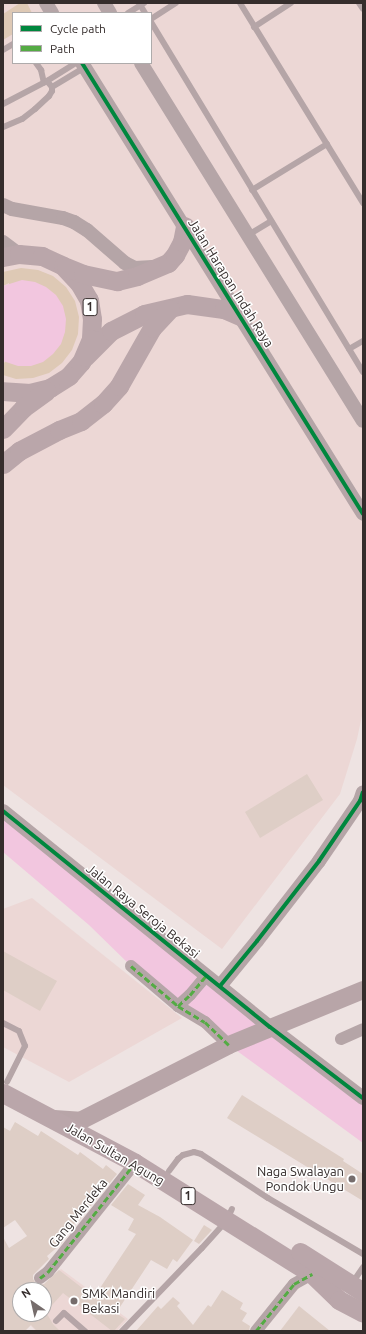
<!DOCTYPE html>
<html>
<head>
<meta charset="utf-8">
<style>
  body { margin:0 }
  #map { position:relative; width:366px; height:1334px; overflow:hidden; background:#eee3e2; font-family:Ubuntu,sans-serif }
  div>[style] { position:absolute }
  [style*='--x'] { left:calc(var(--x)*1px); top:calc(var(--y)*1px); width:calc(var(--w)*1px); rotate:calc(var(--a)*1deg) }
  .built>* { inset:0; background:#ecd7d5 }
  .green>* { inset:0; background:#dec9b5 }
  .water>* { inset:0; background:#f2c6df }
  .building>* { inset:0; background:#decec6 }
  .service>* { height:6px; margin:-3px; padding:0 3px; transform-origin:3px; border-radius:3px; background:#b5a5a7 }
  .minor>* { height:12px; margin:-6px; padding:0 6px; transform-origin:6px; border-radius:6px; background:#b5a5a7 }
  .tertiary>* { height:14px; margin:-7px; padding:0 7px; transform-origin:7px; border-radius:7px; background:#b5a5a7 }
  .primary>* { height:18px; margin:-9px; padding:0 9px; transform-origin:9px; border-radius:9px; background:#b8a5a8 }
  .trunk>* { height:19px; margin:-9.5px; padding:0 9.5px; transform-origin:9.5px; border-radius:9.5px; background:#baa6aa }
  .quiet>* { height:3px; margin-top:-1.5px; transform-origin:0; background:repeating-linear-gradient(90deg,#54ab44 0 6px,transparent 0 9px) }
  .cycleway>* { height:4px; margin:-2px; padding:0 2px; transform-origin:2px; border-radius:2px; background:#00873e }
  .dots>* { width:11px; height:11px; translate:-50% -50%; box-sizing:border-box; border:2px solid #fff; border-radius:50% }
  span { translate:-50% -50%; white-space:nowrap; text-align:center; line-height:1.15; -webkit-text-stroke:3px #fff; paint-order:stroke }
  .shield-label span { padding:1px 3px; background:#fff; border:1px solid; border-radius:3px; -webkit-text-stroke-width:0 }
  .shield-label { font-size:12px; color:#352d2c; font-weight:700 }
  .street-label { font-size:13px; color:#352d2c }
  .poi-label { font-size:13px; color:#352d2c }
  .right { translate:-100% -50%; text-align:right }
  .left { translate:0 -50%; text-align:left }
  .frame { position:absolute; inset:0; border:4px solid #352d2c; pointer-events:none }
  .legend { position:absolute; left:12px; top:12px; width:140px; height:52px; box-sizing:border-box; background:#fff; border:1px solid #aeabab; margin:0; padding:5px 7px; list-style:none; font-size:12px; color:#352d2c }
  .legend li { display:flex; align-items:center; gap:8px; height:20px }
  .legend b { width:20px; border:1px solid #aeabab }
  .north { position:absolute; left:12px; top:1282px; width:40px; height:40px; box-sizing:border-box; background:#fff; border:1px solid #aeabab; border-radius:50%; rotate:326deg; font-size:11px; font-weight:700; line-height:16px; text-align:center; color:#352d2c }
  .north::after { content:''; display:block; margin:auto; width:14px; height:18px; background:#766d6c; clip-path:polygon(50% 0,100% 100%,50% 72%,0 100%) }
</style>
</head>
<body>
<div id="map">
  <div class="built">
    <div style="clip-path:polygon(evenodd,3px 3px,363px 3px,363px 711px,357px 739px,340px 794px,222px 949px,3px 785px,3px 3px,13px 13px,151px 13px,151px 63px,13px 63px,13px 13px)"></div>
    <div style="clip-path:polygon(32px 898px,182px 1018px,69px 1082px,3px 1047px,3px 909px)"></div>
    <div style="clip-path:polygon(61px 1269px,128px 1319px,117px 1331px,36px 1331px,18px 1313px,44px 1314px,44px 1290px,41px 1290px)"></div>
  </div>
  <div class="green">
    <div style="clip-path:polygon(20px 3px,27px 3px,32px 13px,13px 13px,13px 34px,3px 40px,3px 14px)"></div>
    <div style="clip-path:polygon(21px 268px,38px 270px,53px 276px,66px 287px,75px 301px,79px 317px,78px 334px,72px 350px,62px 363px,49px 373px,33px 378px,16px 379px,3px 375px,3px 361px,5px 363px,9px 283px,3px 286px,3px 272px)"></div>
  </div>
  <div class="water">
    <div style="clip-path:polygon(22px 280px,35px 282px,46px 287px,56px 295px,63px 306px,66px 319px,65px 332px,61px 344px,53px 354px,43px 362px,31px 366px,18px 366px,3px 361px,3px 286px)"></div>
    <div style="clip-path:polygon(3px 812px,363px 1098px,363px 1143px,229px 1045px,131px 966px,89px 925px,3px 852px)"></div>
  </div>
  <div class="building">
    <div style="clip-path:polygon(307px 774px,323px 800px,260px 838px,245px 812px)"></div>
    <div style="clip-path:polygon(3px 951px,57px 981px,40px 1011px,3px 990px)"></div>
    <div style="clip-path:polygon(242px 1095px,344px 1159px,343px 1161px,363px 1174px,363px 1201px,227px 1118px)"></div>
    <div style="clip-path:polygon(15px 1122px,38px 1136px,41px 1131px,78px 1155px,80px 1152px,103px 1169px,106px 1165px,117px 1174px,81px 1218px,68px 1229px,71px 1231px,62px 1239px,63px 1241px,61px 1244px,47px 1256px,49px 1259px,33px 1275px,33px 1279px,37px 1285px,44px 1284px,59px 1270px,94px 1297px,136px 1234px,128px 1230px,134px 1219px,111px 1205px,128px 1184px,145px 1195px,138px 1205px,160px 1217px,193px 1240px,177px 1262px,173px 1259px,167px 1269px,151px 1260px,116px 1313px,125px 1319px,114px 1331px,112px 1331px,63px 1293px,44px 1314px,44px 1290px,20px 1290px,20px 1314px,47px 1314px,53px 1324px,60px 1331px,37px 1331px,31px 1325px,25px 1331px,3px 1331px,3px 1237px,9px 1248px,27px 1236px,15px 1220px,3px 1228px,3px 1127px,10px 1131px)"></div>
    <div style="clip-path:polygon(204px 1225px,212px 1230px,199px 1244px,194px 1241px)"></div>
    <div style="clip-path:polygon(222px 1290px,243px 1303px,240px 1309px,247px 1313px,242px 1321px,250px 1326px,249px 1331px,136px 1331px,158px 1306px,161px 1309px,173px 1297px,180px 1303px,177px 1306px,193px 1325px,208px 1305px,211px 1307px)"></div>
    <div style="clip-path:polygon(299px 1306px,330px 1331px,280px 1331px)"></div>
  </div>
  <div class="service">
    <div style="--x:139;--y:3;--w:12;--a:59"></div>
    <div style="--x:240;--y:3;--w:235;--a:58.4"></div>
    <div style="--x:359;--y:3;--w:7;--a:56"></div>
    <div style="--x:128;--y:13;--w:19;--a:-32"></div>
    <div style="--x:151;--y:19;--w:30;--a:-33"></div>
    <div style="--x:151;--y:22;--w:409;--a:58.8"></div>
    <div style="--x:254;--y:27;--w:44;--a:-33"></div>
    <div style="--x:3;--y:50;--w:12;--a:-31"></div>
    <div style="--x:36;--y:63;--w:9;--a:54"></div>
    <div style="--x:41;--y:70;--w:13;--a:77"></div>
    <div style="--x:47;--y:81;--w:34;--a:-32"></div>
    <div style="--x:52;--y:87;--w:39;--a:-31"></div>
    <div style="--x:3;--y:104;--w:50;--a:-27.6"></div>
    <div style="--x:47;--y:81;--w:8;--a:50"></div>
    <div style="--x:52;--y:87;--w:4;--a:90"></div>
    <div style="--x:52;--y:91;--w:6;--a:121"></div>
    <div style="--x:49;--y:96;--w:19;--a:137"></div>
    <div style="--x:35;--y:109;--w:16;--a:142"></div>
    <div style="--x:22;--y:119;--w:21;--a:157"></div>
    <div style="--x:252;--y:190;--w:88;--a:-31.5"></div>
    <div style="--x:248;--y:235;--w:27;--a:-31"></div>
    <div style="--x:349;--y:349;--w:16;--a:-30"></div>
    <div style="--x:3;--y:1023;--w:18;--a:27"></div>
    <div style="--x:19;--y:1031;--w:16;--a:68"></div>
    <div style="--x:25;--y:1046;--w:40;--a:116.6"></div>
    <div style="--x:169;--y:1171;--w:15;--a:-53"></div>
    <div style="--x:178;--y:1159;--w:6;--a:-39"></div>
    <div style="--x:183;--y:1155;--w:11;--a:-15"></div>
    <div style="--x:194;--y:1152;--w:7;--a:16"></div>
    <div style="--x:201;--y:1154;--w:80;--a:33.3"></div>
    <div style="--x:268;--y:1198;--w:110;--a:30.5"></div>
    <div style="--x:353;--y:1282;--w:18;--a:-56"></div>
    <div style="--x:56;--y:1321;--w:11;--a:-45"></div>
    <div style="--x:64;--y:1313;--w:28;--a:41"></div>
    <div style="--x:122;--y:1331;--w:115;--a:-46.1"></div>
    <div style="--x:202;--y:1248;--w:38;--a:-48"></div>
    <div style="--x:227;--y:1220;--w:12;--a:-66"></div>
  </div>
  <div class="minor">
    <div style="--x:131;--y:966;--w:62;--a:40.4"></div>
    <div style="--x:178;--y:1006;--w:31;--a:31"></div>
    <div style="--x:205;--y:1022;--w:33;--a:44"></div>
    <div style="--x:178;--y:1006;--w:16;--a:-43"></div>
    <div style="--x:190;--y:995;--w:26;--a:-50"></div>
    <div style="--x:341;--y:1039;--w:24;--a:-24"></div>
    <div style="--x:40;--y:1278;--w:10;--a:-37"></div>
    <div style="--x:48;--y:1272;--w:139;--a:-51.4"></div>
    <div style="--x:256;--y:1331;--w:60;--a:-51"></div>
    <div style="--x:294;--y:1284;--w:21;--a:-29"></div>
  </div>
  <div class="tertiary">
    <div style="--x:46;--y:3;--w:12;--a:59"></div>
    <div style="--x:104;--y:3;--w:12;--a:59"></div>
    <div style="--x:82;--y:63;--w:531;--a:58.07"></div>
    <div style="--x:141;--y:63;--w:421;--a:58.2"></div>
    <div style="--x:3;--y:205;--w:10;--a:24"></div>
    <div style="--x:12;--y:209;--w:52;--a:10"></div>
    <div style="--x:63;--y:218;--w:12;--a:20"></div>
    <div style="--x:74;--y:222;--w:15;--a:32"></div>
    <div style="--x:87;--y:230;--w:50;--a:41"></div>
    <div style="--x:125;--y:263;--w:11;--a:27"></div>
    <div style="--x:135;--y:268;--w:18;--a:-3"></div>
    <div style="--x:3;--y:242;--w:20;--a:37"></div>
    <div style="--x:3;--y:811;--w:343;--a:39"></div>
    <div style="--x:270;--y:1027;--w:117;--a:37.4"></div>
    <div style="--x:220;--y:986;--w:58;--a:-50.6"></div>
    <div style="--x:257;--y:941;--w:101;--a:-52.2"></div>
    <div style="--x:319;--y:861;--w:73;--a:-55.7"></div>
    <div style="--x:360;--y:801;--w:9;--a:-72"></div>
  </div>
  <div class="primary">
    <div style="--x:54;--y:1119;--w:26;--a:4"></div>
    <div style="--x:80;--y:1121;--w:167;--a:-27"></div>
    <div style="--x:229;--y:1045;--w:145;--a:-22.3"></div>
  </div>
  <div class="trunk">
    <div style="--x:3;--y:257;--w:16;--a:-11"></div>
    <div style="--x:19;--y:254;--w:23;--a:5"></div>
    <div style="--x:42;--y:256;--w:23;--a:25"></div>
    <div style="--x:63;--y:266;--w:23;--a:47"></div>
    <div style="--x:79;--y:283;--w:20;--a:60"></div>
    <div style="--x:89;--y:300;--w:19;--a:81"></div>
    <div style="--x:92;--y:319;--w:20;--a:93"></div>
    <div style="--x:91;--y:339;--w:25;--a:113"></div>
    <div style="--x:81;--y:362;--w:18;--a:131"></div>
    <div style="--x:69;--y:376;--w:22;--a:148"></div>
    <div style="--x:50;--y:388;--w:21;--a:166"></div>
    <div style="--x:30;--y:393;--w:27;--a:-176"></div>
    <div style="--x:66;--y:267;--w:18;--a:22"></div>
    <div style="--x:83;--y:274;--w:35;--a:12"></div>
    <div style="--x:117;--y:281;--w:21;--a:-14"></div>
    <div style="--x:137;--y:276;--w:34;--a:-23"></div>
    <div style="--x:168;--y:263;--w:11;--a:-49"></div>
    <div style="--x:175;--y:255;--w:15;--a:-62"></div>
    <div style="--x:182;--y:242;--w:16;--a:-79"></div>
    <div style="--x:85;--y:357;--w:37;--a:-45"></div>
    <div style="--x:111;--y:331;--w:37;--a:-27"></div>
    <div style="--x:144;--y:314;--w:44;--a:-13.1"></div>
    <div style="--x:187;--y:304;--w:37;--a:8"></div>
    <div style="--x:224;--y:309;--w:17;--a:24"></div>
    <div style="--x:3;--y:429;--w:29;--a:-46"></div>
    <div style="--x:23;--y:408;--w:29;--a:-36"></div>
    <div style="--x:3;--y:464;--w:21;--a:-39"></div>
    <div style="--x:19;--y:451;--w:45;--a:-27.7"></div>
    <div style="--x:59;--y:430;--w:24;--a:-22"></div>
    <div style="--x:81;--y:421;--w:28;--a:-38"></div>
    <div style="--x:103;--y:404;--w:24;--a:-48"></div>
    <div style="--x:119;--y:386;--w:67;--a:-60.4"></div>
    <div style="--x:152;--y:328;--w:26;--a:-47"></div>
    <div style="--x:3;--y:1093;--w:149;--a:27.9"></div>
    <div style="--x:135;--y:1163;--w:209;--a:32.1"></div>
    <div style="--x:312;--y:1274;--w:37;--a:44"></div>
    <div style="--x:339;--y:1300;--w:27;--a:28"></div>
    <div style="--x:300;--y:1252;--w:75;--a:32.4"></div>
  </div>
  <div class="quiet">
    <div style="--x:131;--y:966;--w:62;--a:40.4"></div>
    <div style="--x:178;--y:1006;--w:31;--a:31"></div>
    <div style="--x:205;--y:1022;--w:33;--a:44"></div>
    <div style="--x:178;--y:1006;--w:16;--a:-43"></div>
    <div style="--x:190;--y:995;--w:26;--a:-50"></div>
    <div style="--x:40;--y:1278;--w:10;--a:-37"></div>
    <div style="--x:48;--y:1272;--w:139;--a:-51.4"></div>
    <div style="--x:256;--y:1331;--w:60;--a:-51"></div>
    <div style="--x:294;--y:1284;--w:21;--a:-29"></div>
  </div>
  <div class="cycleway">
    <div style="--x:82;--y:63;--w:531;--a:58.07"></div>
    <div style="--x:3;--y:811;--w:343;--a:39"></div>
    <div style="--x:270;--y:1027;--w:117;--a:37.4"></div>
    <div style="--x:220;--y:986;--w:58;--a:-50.6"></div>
    <div style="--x:257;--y:941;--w:101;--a:-52.2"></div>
    <div style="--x:319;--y:861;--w:73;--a:-55.7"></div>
    <div style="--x:360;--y:801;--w:9;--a:-72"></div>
  </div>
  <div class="dots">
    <div style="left:352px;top:1179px;background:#766d6c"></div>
    <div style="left:74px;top:1301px;background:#766d6c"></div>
  </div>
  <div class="shield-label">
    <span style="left:90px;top:307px">1</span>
    <span style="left:188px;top:1196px">1</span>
  </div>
  <div class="street-label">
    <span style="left:231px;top:283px;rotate:58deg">Jalan Harapan Indah Raya</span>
    <span style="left:143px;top:911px;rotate:39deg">Jalan Raya Seroja Bekasi</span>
    <span style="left:115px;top:1154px;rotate:30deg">Jalan Sultan Agung</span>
    <span style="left:78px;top:1213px;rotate:-51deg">Gang Merdeka</span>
  </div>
  <div class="poi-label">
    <span class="right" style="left:344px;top:1179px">Naga Swalayan<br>Pondok Ungu</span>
    <span class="left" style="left:82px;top:1301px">SMK Mandiri<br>Bekasi</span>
  </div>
  <div class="frame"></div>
  <ul class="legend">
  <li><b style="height:5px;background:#00873e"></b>Cycle path</li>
  <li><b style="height:5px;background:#54ab44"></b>Path</li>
  </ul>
  <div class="north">N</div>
</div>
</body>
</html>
